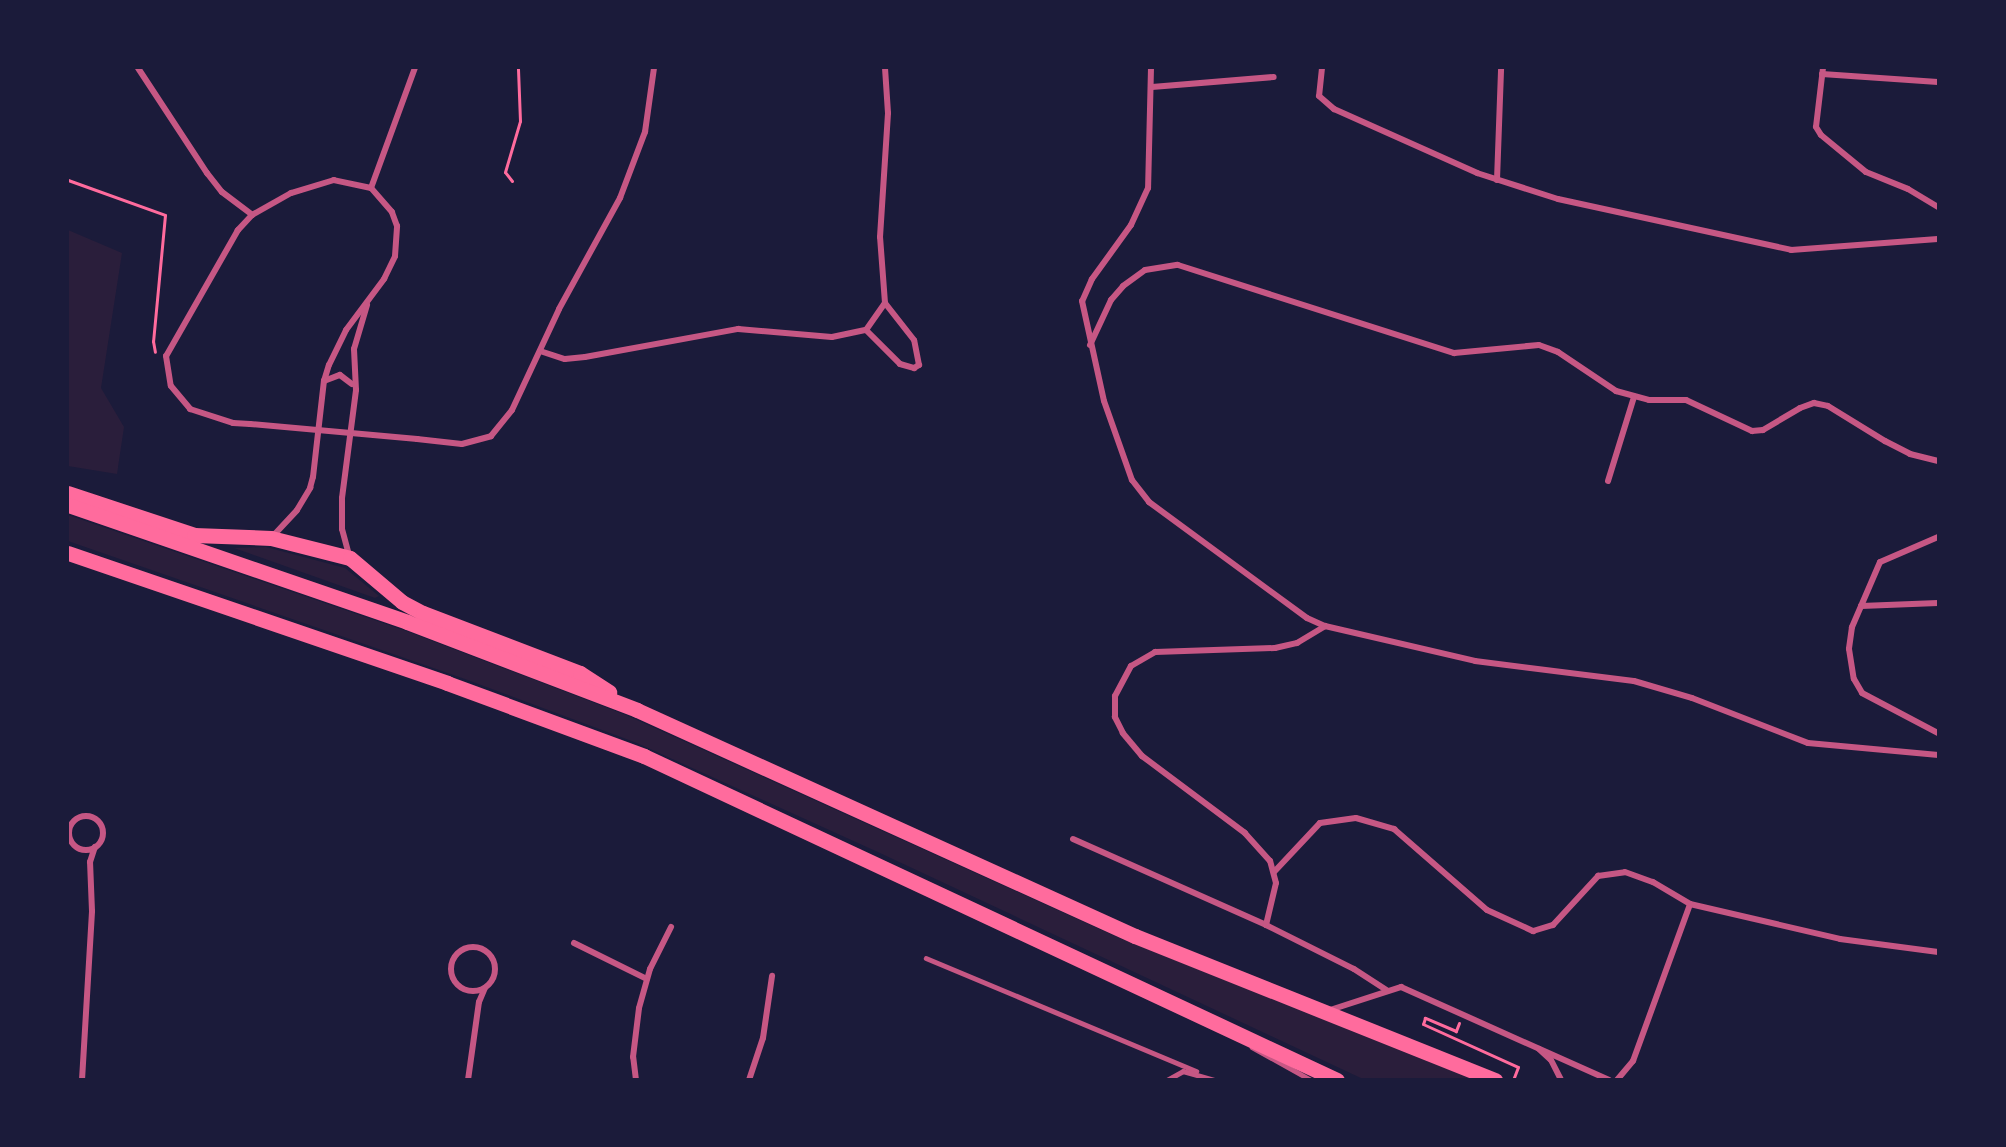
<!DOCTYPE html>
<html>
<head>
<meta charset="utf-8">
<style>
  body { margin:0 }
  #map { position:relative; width:2006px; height:1147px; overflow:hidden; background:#1b1b3a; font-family:"Archivo Narrow",sans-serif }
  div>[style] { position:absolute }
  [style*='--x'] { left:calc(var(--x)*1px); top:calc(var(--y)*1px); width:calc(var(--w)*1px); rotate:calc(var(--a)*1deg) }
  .green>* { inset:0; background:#2a1e3b }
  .path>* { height:3px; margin:-1.5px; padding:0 1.5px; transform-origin:1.5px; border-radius:1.5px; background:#ff6b9d }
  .service>* { height:4.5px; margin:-2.25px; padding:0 2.25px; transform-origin:2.25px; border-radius:2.25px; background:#c65784 }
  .minor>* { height:6px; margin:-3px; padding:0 3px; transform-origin:3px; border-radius:3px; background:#c65784 }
  .minor>.ring { margin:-3px; padding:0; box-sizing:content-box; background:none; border:6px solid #c65784; border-radius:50% }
  .primary>* { height:15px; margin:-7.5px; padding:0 7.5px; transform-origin:7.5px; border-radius:7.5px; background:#ff6b9d }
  span { translate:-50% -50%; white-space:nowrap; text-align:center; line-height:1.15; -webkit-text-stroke:5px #1b1b3a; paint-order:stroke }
  .frame { position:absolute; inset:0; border:69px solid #1b1b3a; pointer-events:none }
</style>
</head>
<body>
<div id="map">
  <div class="green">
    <div style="clip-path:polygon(68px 230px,122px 253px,101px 388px,124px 427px,117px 474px,68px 466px)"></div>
    <div style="clip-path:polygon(68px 515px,409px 632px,626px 715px,1115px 936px,1472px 1079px,1363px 1079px,880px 853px,637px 743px,465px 679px,68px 541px)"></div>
    <div style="clip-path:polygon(266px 547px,345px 568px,379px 596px,375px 598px,234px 548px)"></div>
  </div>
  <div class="path">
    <div style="--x:68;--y:180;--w:103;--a:19.8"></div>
    <div style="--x:165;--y:215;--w:127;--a:95.4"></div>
    <div style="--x:153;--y:341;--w:11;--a:80"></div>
    <div style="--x:512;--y:181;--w:11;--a:-128"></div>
    <div style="--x:505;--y:172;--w:53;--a:-73.6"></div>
    <div style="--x:520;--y:121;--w:53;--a:-92.2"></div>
    <div style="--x:1459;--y:1023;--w:9;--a:111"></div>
    <div style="--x:1456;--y:1031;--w:34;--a:-157"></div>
    <div style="--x:1425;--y:1018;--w:6;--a:108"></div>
    <div style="--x:1423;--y:1024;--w:104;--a:24.4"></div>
    <div style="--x:1518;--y:1067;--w:14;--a:111"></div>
  </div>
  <div class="service">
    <div style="--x:926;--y:958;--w:293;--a:22.7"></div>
    <div style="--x:1252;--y:1047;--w:68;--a:29.2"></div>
    <div style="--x:1167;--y:1080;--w:18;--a:-29"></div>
    <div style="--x:1183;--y:1071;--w:32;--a:16"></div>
  </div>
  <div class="minor">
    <div style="--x:138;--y:68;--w:126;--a:56.7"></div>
    <div style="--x:207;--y:173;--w:24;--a:52"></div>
    <div style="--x:222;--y:192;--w:38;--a:37"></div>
    <div style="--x:1151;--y:68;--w:120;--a:91.4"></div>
    <div style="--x:1148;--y:188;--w:41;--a:114.7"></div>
    <div style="--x:1131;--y:225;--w:67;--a:125.8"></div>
    <div style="--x:1092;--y:279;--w:24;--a:114"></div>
    <div style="--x:1082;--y:301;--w:102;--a:77.6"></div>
    <div style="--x:1104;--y:401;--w:84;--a:70.5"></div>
    <div style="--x:1132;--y:480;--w:28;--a:52"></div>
    <div style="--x:1149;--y:502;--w:196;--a:36.3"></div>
    <div style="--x:1307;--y:618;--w:20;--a:24"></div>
    <div style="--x:1325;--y:626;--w:154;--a:13.1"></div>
    <div style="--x:1475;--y:661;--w:160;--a:7.2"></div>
    <div style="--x:1634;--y:681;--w:60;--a:16.3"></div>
    <div style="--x:1692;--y:698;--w:124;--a:21.2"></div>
    <div style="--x:1808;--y:743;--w:131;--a:5.3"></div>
    <div style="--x:1322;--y:68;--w:28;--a:96"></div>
    <div style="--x:1319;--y:96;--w:20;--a:41"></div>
    <div style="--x:1334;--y:109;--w:157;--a:24.1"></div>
    <div style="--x:1477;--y:173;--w:85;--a:17.8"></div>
    <div style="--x:1558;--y:199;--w:239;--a:12.3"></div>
    <div style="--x:1791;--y:250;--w:147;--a:-4.3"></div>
    <div style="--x:1823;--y:68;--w:59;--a:96.8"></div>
    <div style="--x:1816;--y:127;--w:9;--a:58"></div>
    <div style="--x:1821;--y:135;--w:58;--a:39.4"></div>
    <div style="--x:1866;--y:172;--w:45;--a:22"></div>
    <div style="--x:1908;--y:189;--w:35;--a:31"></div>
    <div style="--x:1822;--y:74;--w:116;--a:3.9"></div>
    <div style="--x:1152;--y:87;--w:122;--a:-4.7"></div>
    <div style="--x:1497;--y:180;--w:111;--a:-87.9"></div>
    <div style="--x:371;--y:188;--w:128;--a:-69.9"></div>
    <div style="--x:866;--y:330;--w:48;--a:45"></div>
    <div style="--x:900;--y:364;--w:15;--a:16"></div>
    <div style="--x:914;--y:368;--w:6;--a:-31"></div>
    <div style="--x:919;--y:365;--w:25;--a:-101"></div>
    <div style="--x:914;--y:340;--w:47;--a:-128.1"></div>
    <div style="--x:1090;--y:345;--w:50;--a:-65"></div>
    <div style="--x:1111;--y:300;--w:18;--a:-49"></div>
    <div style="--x:1123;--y:286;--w:27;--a:-36"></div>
    <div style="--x:1145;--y:270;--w:33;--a:-9"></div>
    <div style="--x:1178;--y:265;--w:290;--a:17.7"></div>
    <div style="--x:1454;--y:353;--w:85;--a:-5.4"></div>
    <div style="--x:1539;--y:345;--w:20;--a:20"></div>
    <div style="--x:1558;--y:352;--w:70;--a:33.9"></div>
    <div style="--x:1616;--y:391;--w:34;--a:15"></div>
    <div style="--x:1649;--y:400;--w:37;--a:0"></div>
    <div style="--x:1686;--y:400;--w:73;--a:25.2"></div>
    <div style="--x:1752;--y:431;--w:11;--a:-5"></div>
    <div style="--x:1763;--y:430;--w:43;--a:-30.7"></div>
    <div style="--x:1800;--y:408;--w:15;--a:-20"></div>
    <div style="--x:1814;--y:403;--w:14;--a:12"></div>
    <div style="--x:1828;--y:406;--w:67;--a:31.6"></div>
    <div style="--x:1885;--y:441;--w:28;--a:27"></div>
    <div style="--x:1910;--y:454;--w:29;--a:14"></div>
    <div style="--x:540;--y:351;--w:26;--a:18"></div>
    <div style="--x:565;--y:359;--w:20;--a:-6"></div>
    <div style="--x:585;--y:357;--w:156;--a:-10.4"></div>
    <div style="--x:738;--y:329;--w:94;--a:4.9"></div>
    <div style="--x:832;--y:337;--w:35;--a:-12"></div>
    <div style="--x:866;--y:330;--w:33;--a:-55"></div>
    <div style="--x:885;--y:303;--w:66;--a:-94.3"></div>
    <div style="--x:880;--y:237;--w:124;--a:-86.3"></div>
    <div style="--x:888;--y:113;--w:45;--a:-93.8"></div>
    <div style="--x:324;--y:381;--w:17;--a:-21"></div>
    <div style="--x:340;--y:375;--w:15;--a:37"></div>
    <div style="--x:1608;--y:481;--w:88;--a:-72.8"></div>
    <div style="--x:273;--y:536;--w:35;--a:-47"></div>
    <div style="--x:297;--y:510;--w:26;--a:-59"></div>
    <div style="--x:310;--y:488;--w:11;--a:-75"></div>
    <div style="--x:313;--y:477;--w:97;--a:-83.5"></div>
    <div style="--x:324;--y:381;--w:17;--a:-73"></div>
    <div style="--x:329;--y:365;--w:39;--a:-64"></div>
    <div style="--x:346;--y:330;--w:64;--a:-53.3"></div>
    <div style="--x:384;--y:279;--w:25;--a:-64"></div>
    <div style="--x:395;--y:256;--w:30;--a:-86"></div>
    <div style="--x:397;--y:226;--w:15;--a:-110"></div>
    <div style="--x:392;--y:212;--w:32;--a:-131"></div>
    <div style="--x:371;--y:188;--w:38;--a:-168"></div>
    <div style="--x:334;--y:180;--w:45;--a:163.2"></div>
    <div style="--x:291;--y:193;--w:45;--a:150.6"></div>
    <div style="--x:252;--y:215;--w:21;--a:133"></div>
    <div style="--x:238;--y:230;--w:145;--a:119.7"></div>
    <div style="--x:166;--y:356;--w:30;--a:81"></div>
    <div style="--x:171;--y:386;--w:30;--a:50"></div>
    <div style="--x:190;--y:409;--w:45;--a:18"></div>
    <div style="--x:233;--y:423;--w:17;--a:3"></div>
    <div style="--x:250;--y:424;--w:168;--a:5.1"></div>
    <div style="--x:417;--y:439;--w:45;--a:6.3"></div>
    <div style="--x:462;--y:444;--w:30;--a:-15"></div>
    <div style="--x:491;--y:436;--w:33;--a:-51"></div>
    <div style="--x:512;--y:410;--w:111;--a:-65"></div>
    <div style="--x:559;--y:309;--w:127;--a:-61.2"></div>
    <div style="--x:620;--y:198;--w:71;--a:-69.3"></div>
    <div style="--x:645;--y:132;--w:65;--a:-82"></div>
    <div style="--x:1938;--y:537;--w:63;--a:156.7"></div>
    <div style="--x:1880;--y:562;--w:71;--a:113.3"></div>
    <div style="--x:1852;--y:627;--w:22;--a:98"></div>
    <div style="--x:1849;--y:649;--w:30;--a:81"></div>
    <div style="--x:1854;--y:679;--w:16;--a:60"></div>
    <div style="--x:1862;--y:693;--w:86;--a:27.8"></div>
    <div style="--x:349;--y:555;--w:27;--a:-105"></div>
    <div style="--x:342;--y:529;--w:31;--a:-90"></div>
    <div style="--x:342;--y:498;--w:109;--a:-82.6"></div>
    <div style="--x:356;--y:390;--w:41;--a:-92.8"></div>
    <div style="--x:354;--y:349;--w:46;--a:-73.5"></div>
    <div style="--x:1861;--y:606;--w:77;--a:-2.2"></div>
    <div class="ring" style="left:69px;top:816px;width:28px;height:28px"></div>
    <div style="--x:1073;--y:839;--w:211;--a:24"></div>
    <div style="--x:1266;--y:925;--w:98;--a:26.6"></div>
    <div style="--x:1354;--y:969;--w:40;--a:32.9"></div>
    <div style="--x:1274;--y:872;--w:67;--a:-46.8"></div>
    <div style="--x:1320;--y:823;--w:36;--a:-8"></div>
    <div style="--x:1356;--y:818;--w:40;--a:16"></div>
    <div style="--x:1394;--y:829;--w:123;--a:41.1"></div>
    <div style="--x:1487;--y:910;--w:51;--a:24.5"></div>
    <div style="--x:1533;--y:931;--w:21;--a:-17"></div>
    <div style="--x:1553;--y:925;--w:67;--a:-47.4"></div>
    <div style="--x:1598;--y:876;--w:27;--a:-8"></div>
    <div style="--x:1625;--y:872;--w:30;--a:20"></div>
    <div style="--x:1653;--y:882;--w:43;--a:30.7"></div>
    <div style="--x:1690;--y:904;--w:154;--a:13.1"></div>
    <div style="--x:1840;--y:939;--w:99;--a:7.6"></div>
    <div style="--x:1266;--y:925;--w:43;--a:-76.6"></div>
    <div style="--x:1276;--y:883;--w:23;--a:-105"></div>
    <div style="--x:1270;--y:861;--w:38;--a:-132"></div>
    <div style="--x:1245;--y:833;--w:129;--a:-143.2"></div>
    <div style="--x:1142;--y:756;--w:30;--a:-130"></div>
    <div style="--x:1123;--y:733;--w:18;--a:-117"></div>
    <div style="--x:1115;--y:717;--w:21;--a:-90"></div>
    <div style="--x:1115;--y:696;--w:34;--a:-62"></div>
    <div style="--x:1131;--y:666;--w:28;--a:-30"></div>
    <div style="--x:1155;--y:652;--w:120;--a:-1.9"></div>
    <div style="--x:1275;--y:648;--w:23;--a:-13"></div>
    <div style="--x:1297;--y:643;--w:33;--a:-31"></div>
    <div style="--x:574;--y:943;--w:81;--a:26.3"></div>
    <div class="ring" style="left:451px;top:947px;width:38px;height:38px"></div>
    <div style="--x:1330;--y:1010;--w:75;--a:-17.9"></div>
    <div style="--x:1401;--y:987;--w:228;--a:24.1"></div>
    <div style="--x:1539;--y:1049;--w:16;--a:43"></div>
    <div style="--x:1551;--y:1060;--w:22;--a:63"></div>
    <div style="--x:82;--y:1080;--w:169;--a:-86.6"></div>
    <div style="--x:92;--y:911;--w:49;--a:-92.3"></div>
    <div style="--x:90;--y:862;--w:16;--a:-72"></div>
    <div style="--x:468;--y:1080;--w:79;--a:-82"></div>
    <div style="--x:479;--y:1002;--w:15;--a:-67"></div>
    <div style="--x:636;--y:1080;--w:23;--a:-97"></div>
    <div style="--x:633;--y:1057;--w:49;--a:-83"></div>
    <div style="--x:639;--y:1008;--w:41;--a:-74.2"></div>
    <div style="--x:650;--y:969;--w:47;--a:-63.4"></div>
    <div style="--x:749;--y:1080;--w:44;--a:-71.6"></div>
    <div style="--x:763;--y:1038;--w:63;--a:-81.7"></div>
    <div style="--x:1617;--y:1080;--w:25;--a:-50"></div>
    <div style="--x:1633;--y:1061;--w:167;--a:-70"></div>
  </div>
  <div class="primary">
    <div style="--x:68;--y:493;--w:133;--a:18.4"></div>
    <div style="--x:194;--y:535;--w:77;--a:2.2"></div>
    <div style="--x:271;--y:538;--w:81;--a:14.2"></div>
    <div style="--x:350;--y:558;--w:68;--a:40.2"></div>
    <div style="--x:402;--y:602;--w:24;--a:28"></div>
    <div style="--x:423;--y:613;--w:168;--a:20.9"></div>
    <div style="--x:580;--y:673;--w:35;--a:33"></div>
    <div style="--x:68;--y:505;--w:359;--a:19"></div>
    <div style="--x:407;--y:622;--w:246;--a:20.9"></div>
    <div style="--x:637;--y:710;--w:547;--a:24.41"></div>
    <div style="--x:1135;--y:936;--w:388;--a:21.8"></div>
    <div style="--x:68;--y:553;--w:401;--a:18.9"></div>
    <div style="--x:447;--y:683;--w:210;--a:20.3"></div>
    <div style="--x:644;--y:756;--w:765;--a:25.06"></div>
  </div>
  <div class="frame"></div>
</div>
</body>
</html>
